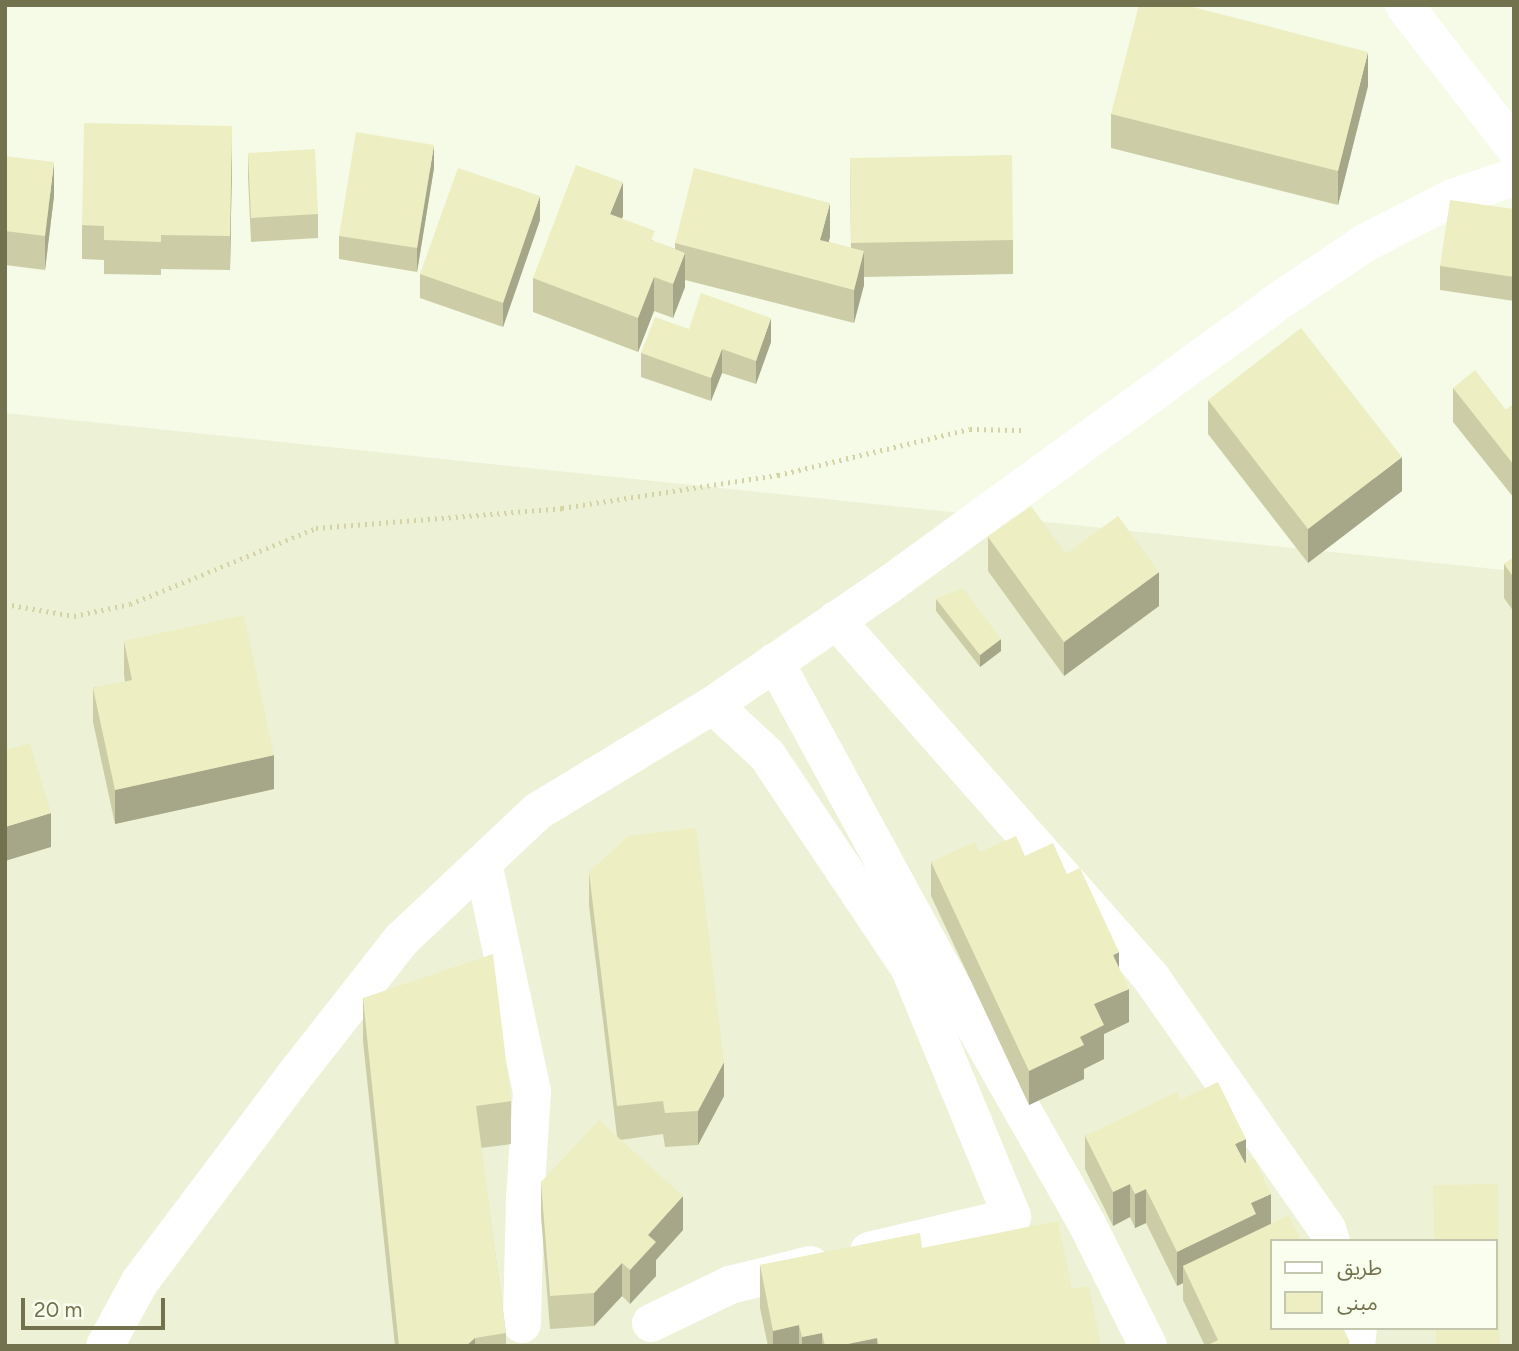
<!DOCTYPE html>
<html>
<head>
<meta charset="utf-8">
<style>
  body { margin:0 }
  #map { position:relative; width:1519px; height:1351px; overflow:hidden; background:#f6fbe8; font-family:Figtree,"Noto Sans Arabic",sans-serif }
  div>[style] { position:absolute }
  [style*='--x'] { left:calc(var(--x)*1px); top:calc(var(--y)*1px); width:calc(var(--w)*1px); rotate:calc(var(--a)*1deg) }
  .residential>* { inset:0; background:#edf2d7 }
  .path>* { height:4.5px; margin-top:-2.25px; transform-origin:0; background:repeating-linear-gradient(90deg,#d3d3a5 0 2px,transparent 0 7px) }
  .minor>* { height:38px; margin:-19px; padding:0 19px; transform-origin:19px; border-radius:19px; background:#fff }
  .wall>* { inset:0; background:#cccda7 }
  .shaded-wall>* { inset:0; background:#a6a788 }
  .building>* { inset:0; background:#edeec2 }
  span { translate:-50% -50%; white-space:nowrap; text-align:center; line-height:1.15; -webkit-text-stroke:6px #fafeee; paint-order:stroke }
  .frame { position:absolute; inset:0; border:7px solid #73724e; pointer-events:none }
  .legend { position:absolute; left:1270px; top:1239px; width:228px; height:91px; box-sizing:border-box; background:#fafeee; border:2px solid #c4c6ae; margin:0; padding:9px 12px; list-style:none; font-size:21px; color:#73724e }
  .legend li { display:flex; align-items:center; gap:14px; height:35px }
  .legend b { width:35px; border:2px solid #c4c6ae }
  .scale { position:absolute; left:21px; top:1298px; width:144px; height:32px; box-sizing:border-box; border:4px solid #73724e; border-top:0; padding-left:9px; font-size:21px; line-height:24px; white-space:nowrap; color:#73724e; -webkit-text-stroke:5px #fafeee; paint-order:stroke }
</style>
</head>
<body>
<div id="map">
  <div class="residential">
    <div style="clip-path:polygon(evenodd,5px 413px,1514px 571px,1514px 1346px,5px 1346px,5px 413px,1272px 1241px,1496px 1241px,1496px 1328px,1272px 1328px,1272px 1241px)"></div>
  </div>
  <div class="path">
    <div style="--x:5;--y:604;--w:70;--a:9.9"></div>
    <div style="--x:74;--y:616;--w:57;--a:-12.1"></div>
    <div style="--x:130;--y:604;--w:201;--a:-22.2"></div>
    <div style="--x:316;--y:528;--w:247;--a:-4.6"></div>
    <div style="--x:562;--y:508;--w:219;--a:-8.7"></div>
    <div style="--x:778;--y:475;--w:197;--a:-13.5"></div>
    <div style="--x:970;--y:429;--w:53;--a:1.1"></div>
  </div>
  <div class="minor">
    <div style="--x:1404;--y:5;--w:180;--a:52.2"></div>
    <div style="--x:836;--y:620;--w:478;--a:48.6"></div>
    <div style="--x:1152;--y:979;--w:305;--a:55"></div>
    <div style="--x:1327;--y:1229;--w:13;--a:72"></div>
    <div style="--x:775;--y:662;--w:371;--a:61.4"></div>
    <div style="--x:953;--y:988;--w:271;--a:60.4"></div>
    <div style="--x:1087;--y:1224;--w:136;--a:63.4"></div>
    <div style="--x:713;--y:705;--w:74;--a:42.8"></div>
    <div style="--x:767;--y:755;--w:257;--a:56.2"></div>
    <div style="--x:910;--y:969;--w:268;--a:67.6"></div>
    <div style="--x:1012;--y:1217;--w:147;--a:166.6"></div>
    <div style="--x:483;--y:863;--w:233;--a:77.9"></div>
    <div style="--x:532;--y:1091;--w:108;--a:93.7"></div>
    <div style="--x:525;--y:1199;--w:125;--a:91.4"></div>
    <div style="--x:651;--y:1323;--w:88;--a:-25.7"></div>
    <div style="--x:730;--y:1285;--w:83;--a:-13.9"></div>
    <div style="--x:105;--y:1346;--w:72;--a:-61.6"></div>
    <div style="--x:139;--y:1283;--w:255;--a:-53.1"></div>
    <div style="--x:292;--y:1079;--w:177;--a:-51.9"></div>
    <div style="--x:401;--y:940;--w:188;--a:-43.3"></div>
    <div style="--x:538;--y:811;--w:205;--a:-31.2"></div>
    <div style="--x:713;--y:705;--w:216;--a:-34.4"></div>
    <div style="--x:891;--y:583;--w:472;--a:-36"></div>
    <div style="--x:1273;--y:305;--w:111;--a:-34"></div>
    <div style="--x:1365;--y:243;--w:98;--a:-27.3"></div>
    <div style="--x:1452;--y:198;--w:65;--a:-18.7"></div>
    <div style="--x:1356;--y:1346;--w:18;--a:-84"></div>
  </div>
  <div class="wall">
    <div style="clip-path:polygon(1368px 86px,1338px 205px,1111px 148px,1111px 114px)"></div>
    <div style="clip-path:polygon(248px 153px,318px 214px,318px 238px,251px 242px,248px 177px)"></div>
    <div style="clip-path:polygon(5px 156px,54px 196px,45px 270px,5px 265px)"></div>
    <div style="clip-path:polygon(850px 158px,1013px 240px,1013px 274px,864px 277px,864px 285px,854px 323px,685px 280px,685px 287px,673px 318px,654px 311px,638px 352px,533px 312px,533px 278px,623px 216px,621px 219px,655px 242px,675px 249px,675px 243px,830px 237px,828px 242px,851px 248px)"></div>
    <div style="clip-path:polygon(232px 160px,230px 270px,161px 269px,161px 275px,104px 274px,104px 260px,82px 259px,82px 225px)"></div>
    <div style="clip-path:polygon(434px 168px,417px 272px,339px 259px,339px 236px)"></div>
    <div style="clip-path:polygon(1514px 209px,1514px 301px,1440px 290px,1440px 266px)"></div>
    <div style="clip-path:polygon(540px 220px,503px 327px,420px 298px,420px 274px)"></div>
    <div style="clip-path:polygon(689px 329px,771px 342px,756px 384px,722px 373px,711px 401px,641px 377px,641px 353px)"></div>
    <div style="clip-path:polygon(1453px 388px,1506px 410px,1514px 404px,1514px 498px,1453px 422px)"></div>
    <div style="clip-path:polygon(1208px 400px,1402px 491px,1308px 563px,1208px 434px)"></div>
    <div style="clip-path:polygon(988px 537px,1066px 554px,1159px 606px,1064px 676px,988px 571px)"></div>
    <div style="clip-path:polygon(1514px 558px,1514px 612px,1504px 598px,1504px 564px)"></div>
    <div style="clip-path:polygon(936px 599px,1001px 651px,980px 667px,936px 611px)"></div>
    <div style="clip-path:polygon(124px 641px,274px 789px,115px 824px,93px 722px,93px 688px,125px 682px,124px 675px)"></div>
    <div style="clip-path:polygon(980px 852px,1025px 856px,1067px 874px,1119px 968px,1129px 1022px,1104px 1034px,1104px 1059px,1084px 1069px,1084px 1079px,1029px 1105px,931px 896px,931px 862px)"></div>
    <div style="clip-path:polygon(589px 872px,724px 1096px,698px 1145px,665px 1147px,663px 1134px,620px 1140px,683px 1230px,656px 1260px,656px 1276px,630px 1304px,622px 1296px,594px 1326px,550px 1329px,541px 1216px,541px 1182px,617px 1136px,589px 906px)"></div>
    <div style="clip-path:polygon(363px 998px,511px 1101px,511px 1144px,481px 1148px,506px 1333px,506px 1346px,395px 1346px,363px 1041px)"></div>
    <div style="clip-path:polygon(1180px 1100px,1246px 1162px,1271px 1224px,1350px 1346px,1205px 1346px,1183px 1300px,1183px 1283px,1177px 1286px,1146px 1223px,1135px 1228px,1130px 1217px,1113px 1226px,1085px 1169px,1085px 1136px)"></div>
    <div style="clip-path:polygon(922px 1248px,1072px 1289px,1101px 1346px,768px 1346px,760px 1308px,760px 1265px)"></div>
  </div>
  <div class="shaded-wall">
    <div style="clip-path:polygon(1368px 52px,1368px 86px,1338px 205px,1338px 171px)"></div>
    <div style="clip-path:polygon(232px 126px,232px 160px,230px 270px,230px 236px)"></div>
    <div style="clip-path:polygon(434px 145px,434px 168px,417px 272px,417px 248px)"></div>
    <div style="clip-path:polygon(54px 162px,54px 196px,45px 270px,45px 236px)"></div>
    <div style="clip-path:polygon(623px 182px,623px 216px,610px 248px,610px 214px)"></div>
    <div style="clip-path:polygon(540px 196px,540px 220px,503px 327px,503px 303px)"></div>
    <div style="clip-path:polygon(830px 203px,830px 237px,820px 274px,820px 240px)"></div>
    <div style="clip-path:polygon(864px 251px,864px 285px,854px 323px,854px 290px)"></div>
    <div style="clip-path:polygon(685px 253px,685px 287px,673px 318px,673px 284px)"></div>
    <div style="clip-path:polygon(654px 277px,654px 311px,638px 352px,638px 318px)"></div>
    <div style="clip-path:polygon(771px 318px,771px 342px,756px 384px,756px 361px)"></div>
    <div style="clip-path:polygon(722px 349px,722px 373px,711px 401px,711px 378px)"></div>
    <div style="clip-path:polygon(1402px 457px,1402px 491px,1308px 563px,1308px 529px)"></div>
    <div style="clip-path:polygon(1159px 572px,1159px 606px,1064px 676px,1064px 642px)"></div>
    <div style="clip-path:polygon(1001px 639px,1001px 651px,980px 667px,980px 655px)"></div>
    <div style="clip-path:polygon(274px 755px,274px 789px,115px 824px,115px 790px)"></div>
    <div style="clip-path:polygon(51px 813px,51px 847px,5px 861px,5px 827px)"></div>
    <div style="clip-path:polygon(1119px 952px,1119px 986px,1113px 955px)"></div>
    <div style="clip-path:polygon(1129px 989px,1129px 1022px,1104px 1034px,1104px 1059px,1084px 1069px,1084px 1079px,1029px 1105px,1029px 1071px,1080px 1037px,1094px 1004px)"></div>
    <div style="clip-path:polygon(724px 1062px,724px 1096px,698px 1145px,698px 1111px)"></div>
    <div style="clip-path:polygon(1246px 1139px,1246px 1173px,1235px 1144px)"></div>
    <div style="clip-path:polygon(1130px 1184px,1130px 1217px,1113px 1226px,1113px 1192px)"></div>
    <div style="clip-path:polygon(1146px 1189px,1146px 1223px,1135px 1228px,1135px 1194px)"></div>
    <div style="clip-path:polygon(1271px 1194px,1271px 1227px,1183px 1266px,1183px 1283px,1177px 1286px,1177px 1252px,1251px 1203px)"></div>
    <div style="clip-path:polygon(683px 1196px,683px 1230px,656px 1260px,656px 1276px,630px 1304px,630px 1270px,648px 1235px)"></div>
    <div style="clip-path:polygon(622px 1263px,622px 1296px,594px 1326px,594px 1293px)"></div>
    <div style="clip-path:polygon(799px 1325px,799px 1346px,773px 1346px,773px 1331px)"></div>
    <div style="clip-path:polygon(822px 1333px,822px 1346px,802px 1346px,802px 1337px)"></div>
    <div style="clip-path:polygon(475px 1338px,475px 1346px,466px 1346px)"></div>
    <div style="clip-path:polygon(877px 1338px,877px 1346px,838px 1346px)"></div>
  </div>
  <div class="building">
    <div style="clip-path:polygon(1139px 5px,1185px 5px,1368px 52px,1338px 171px,1111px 114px)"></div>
    <div style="clip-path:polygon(84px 123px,232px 126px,230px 236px,161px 235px,161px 242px,104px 240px,104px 226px,82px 225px)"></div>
    <div style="clip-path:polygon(356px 132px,434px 145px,417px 248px,339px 236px)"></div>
    <div style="clip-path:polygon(315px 149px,318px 214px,251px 218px,248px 153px)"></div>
    <div style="clip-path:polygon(1012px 155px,1013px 240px,851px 243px,850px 158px)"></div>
    <div style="clip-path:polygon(5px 156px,54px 162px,45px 236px,5px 231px)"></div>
    <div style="clip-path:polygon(576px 165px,623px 182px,610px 214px,655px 231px,651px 240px,685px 253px,673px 284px,654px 277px,638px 318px,533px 278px)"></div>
    <div style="clip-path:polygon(458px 168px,540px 196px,503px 303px,420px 274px)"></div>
    <div style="clip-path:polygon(694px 168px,830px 203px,820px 240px,864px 251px,854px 290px,675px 243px)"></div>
    <div style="clip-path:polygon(1450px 200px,1514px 209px,1514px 277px,1440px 266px)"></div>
    <div style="clip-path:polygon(701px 293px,771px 318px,756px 361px,722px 349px,711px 378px,641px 353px,655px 317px,689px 329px)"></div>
    <div style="clip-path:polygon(1301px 328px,1402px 457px,1308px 529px,1208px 400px)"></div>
    <div style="clip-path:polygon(1475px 370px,1506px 410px,1514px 404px,1514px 465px,1453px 388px)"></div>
    <div style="clip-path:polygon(1031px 506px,1066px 554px,1118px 516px,1159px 572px,1064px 642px,988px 537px)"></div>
    <div style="clip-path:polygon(1514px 558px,1514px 578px,1504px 564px)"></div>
    <div style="clip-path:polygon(963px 588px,1001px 639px,980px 655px,936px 599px)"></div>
    <div style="clip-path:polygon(244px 615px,274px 755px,115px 790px,93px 688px,132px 680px,124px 641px)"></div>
    <div style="clip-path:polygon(30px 743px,51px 813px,5px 827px,5px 750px)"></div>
    <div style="clip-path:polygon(696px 828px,724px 1062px,698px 1111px,665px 1113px,663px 1101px,617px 1106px,589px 872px,628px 836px)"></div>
    <div style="clip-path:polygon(1016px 836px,1025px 856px,1053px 843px,1067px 874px,1080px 868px,1119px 952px,1113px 955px,1129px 989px,1094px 1004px,1104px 1025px,1080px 1037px,1084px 1045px,1029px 1071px,931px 862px,975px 842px,980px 852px)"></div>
    <div style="clip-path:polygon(493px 954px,511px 1101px,476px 1106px,506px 1333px,475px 1338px,466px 1346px,399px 1346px,363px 998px)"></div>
    <div style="clip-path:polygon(1218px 1082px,1246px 1139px,1235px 1144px,1245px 1163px,1254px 1158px,1271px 1194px,1251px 1203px,1256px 1214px,1177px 1252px,1146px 1189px,1135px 1194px,1130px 1184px,1113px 1192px,1085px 1136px,1177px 1092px,1180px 1100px)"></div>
    <div style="clip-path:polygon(599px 1120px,683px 1196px,648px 1235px,656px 1242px,630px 1270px,622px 1263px,594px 1293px,550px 1296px,541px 1182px)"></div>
    <div style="clip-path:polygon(1498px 1184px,1500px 1346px,1436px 1346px,1436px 1328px,1496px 1328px,1496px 1241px,1434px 1241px,1433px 1185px)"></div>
    <div style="clip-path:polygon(1289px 1215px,1301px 1241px,1272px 1241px,1272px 1328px,1343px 1328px,1350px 1342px,1343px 1346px,1206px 1346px,1218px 1340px,1183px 1266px)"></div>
    <div style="clip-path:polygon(1058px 1221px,1072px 1289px,1089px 1286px,1101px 1346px,879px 1346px,877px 1338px,838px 1346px,825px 1346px,822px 1333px,802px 1337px,799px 1325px,773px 1331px,760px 1265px,920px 1233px,922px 1248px)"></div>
  </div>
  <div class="frame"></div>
  <ul class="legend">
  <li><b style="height:9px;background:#fff"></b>طريق</li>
  <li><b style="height:19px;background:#edeec2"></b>مبنى</li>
  </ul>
  <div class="scale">20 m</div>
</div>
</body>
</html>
